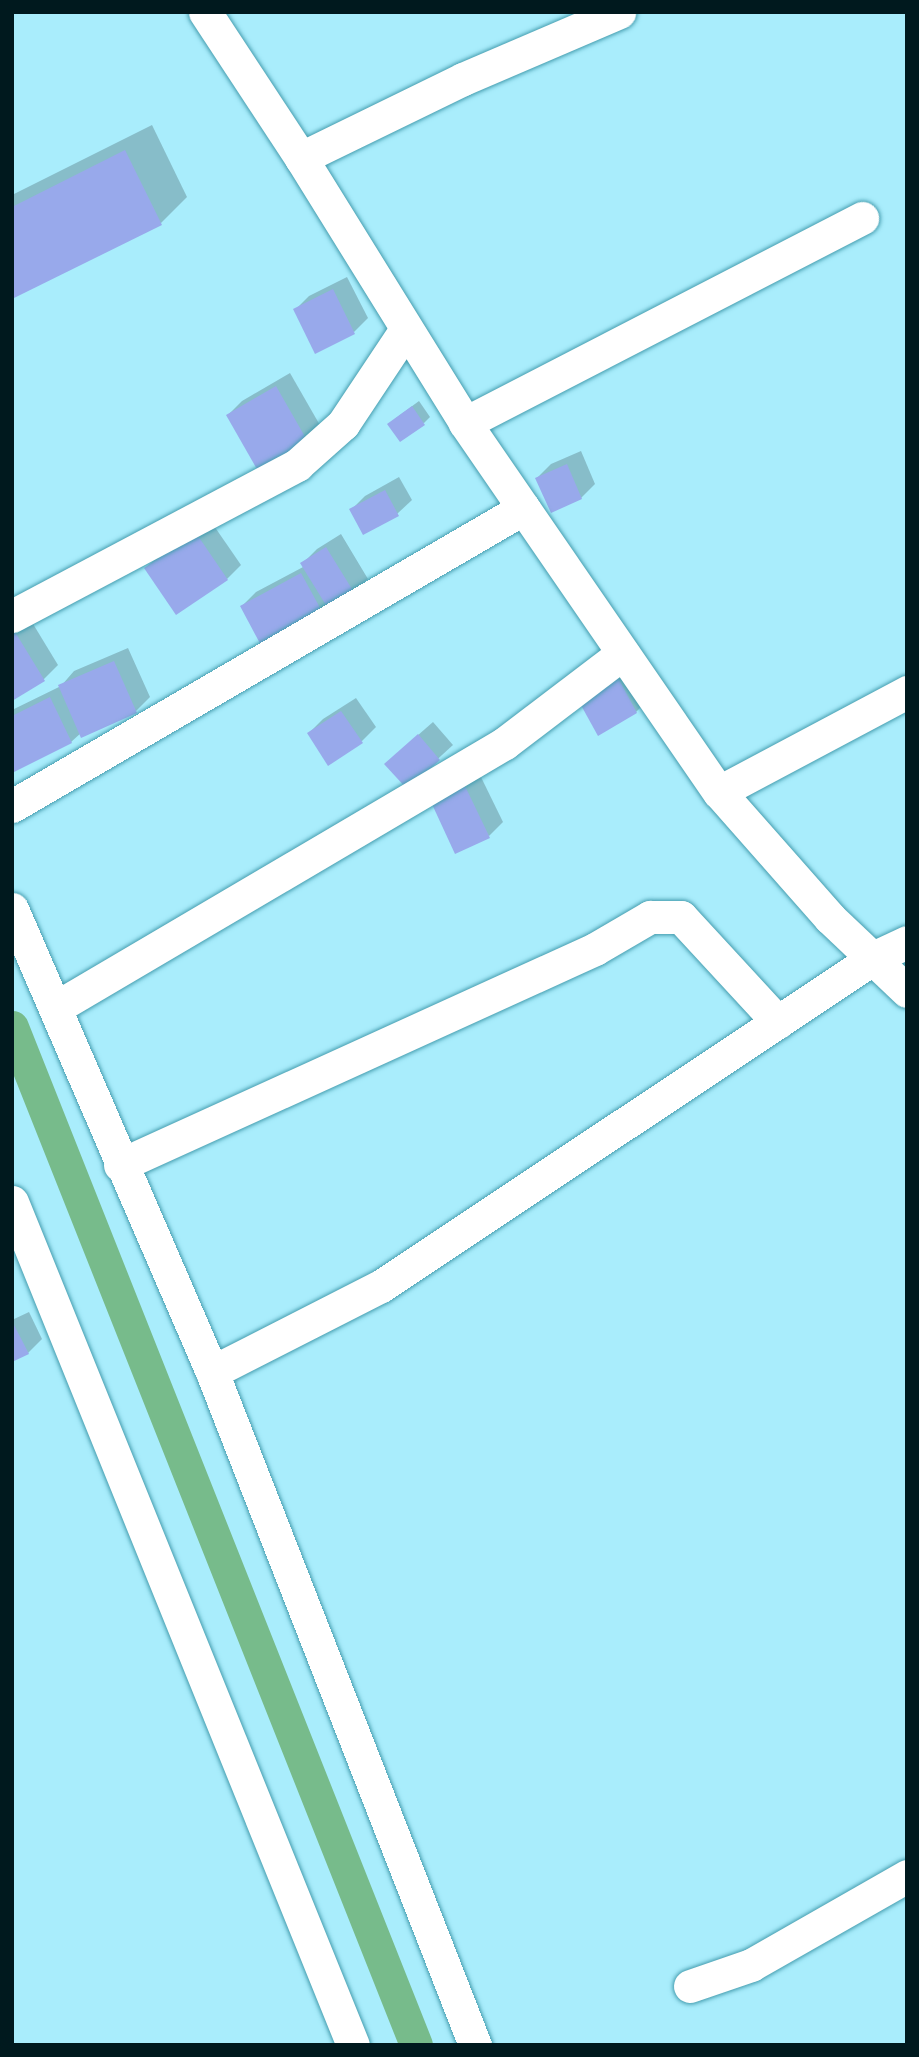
<!DOCTYPE html>
<html>
<head>
<meta charset="utf-8">
<style>
  body { margin:0 }
  #map { position:relative; width:919px; height:2057px; overflow:hidden; background:#a9edfc; font-family:"Libre Baskerville",serif }
  div>[style] { position:absolute }
  [style*='--x'] { left:calc(var(--x)*1px); top:calc(var(--y)*1px); width:calc(var(--w)*1px); rotate:calc(var(--a)*1deg) }
  .shadow>* { inset:0; background:#0003 }
  .canal>* { height:33px; margin:-16.5px; padding:0 16.5px; transform-origin:16.5px; border-radius:16.5px; background:#77bb8b }
  .building>* { inset:0; background:#98a9eb }
  .roads { filter:drop-shadow(0 0 2px #459daf) drop-shadow(0 0 2px #459daf) }
  .street>* { height:33px; margin:-16.5px; padding:0 16.5px; transform-origin:16.5px; border-radius:16.5px; background:#fff }
  span { translate:-50% -50%; white-space:nowrap; text-align:center; line-height:1.15; -webkit-text-stroke:6px #fff; paint-order:stroke }
  .frame { position:absolute; inset:0; border:14px solid #00191e; pointer-events:none }
</style>
</head>
<body>
<div id="map">
  <div class="shadow">
    <div style="clip-path:polygon(152px 125px,187px 197px,161px 223px,12px 297px,12px 195px)"></div>
    <div style="clip-path:polygon(347px 277px,368px 318px,354px 332px,295px 310px,309px 296px)"></div>
    <div style="clip-path:polygon(290px 373px,321px 427px,307px 441px,228px 415px,242px 401px)"></div>
    <div style="clip-path:polygon(419px 401px,430px 417px,424px 423px,396px 418px)"></div>
    <div style="clip-path:polygon(581px 451px,595px 484px,581px 498px,537px 478px,551px 464px)"></div>
    <div style="clip-path:polygon(399px 477px,412px 500px,397px 514px,351px 510px,365px 496px)"></div>
    <div style="clip-path:polygon(210px 520px,241px 565px,227px 579px,146px 568px,160px 554px)"></div>
    <div style="clip-path:polygon(341px 534px,368px 579px,324px 616px,242px 606px,256px 592px,305px 566px,303px 563px,317px 549px)"></div>
    <div style="clip-path:polygon(27px 614px,58px 665px,44px 679px,12px 699px,12px 623px)"></div>
    <div style="clip-path:polygon(128px 648px,150px 697px,136px 711px,81px 733px,71px 742px,12px 771px,12px 710px,61px 686px,74px 671px)"></div>
    <div style="clip-path:polygon(631px 663px,650px 698px,636px 712px,579px 698px)"></div>
    <div style="clip-path:polygon(356px 698px,376px 727px,362px 741px,309px 733px,323px 719px)"></div>
    <div style="clip-path:polygon(433px 722px,453px 745px,407px 787px,401px 750px)"></div>
    <div style="clip-path:polygon(479px 773px,503px 822px,489px 836px,433px 802px)"></div>
    <div style="clip-path:polygon(29px 1312px,42px 1339px,28px 1353px,12px 1360px,12px 1320px)"></div>
  </div>
  <div class="canal">
    <div style="--x:12;--y:1027;--w:1095;--a:68.35"></div>
  </div>
  <div class="building">
    <div style="clip-path:polygon(125px 150px,162px 225px,12px 299px,12px 207px)"></div>
    <div style="clip-path:polygon(333px 289px,355px 334px,315px 354px,293px 309px)"></div>
    <div style="clip-path:polygon(276px 386px,308px 442px,258px 471px,226px 415px)"></div>
    <div style="clip-path:polygon(412px 406px,425px 425px,400px 442px,387px 424px)"></div>
    <div style="clip-path:polygon(567px 464px,582px 499px,551px 513px,535px 478px)"></div>
    <div style="clip-path:polygon(385px 490px,399px 516px,363px 535px,349px 509px)"></div>
    <div style="clip-path:polygon(196px 533px,228px 580px,176px 615px,144px 568px)"></div>
    <div style="clip-path:polygon(326px 547px,355px 594px,329px 610px,300px 563px)"></div>
    <div style="clip-path:polygon(301px 573px,325px 617px,264px 651px,240px 606px)"></div>
    <div style="clip-path:polygon(12px 627px,45px 681px,12px 701px)"></div>
    <div style="clip-path:polygon(114px 661px,137px 713px,81px 738px,58px 685px)"></div>
    <div style="clip-path:polygon(617px 676px,637px 713px,598px 736px,577px 698px)"></div>
    <div style="clip-path:polygon(50px 697px,72px 743px,12px 773px,12px 716px)"></div>
    <div style="clip-path:polygon(341px 711px,363px 743px,328px 766px,307px 733px)"></div>
    <div style="clip-path:polygon(418px 734px,440px 760px,407px 789px,384px 764px)"></div>
    <div style="clip-path:polygon(465px 786px,490px 838px,455px 854px,431px 802px)"></div>
    <div style="clip-path:polygon(14px 1325px,29px 1354px,12px 1362px,12px 1326px)"></div>
  </div>
  <div class="roads">
    <div class="street">
      <div style="--x:205;--y:12;--w:175;--a:56.7"></div>
      <div style="--x:301;--y:158;--w:312;--a:58.2"></div>
      <div style="--x:465;--y:423;--w:448;--a:55.5"></div>
      <div style="--x:719;--y:792;--w:168;--a:48.6"></div>
      <div style="--x:830;--y:918;--w:106;--a:43.5"></div>
      <div style="--x:301;--y:158;--w:180;--a:-26"></div>
      <div style="--x:463;--y:79;--w:170;--a:-23.2"></div>
      <div style="--x:465;--y:423;--w:447;--a:-27.3"></div>
      <div style="--x:12;--y:616;--w:323;--a:-27.9"></div>
      <div style="--x:297;--y:465;--w:62;--a:-41.7"></div>
      <div style="--x:343;--y:424;--w:114;--a:-56.4"></div>
      <div style="--x:719;--y:792;--w:213;--a:-28"></div>
      <div style="--x:12;--y:806;--w:592;--a:-30.2"></div>
      <div style="--x:12;--y:909;--w:504;--a:66.64"></div>
      <div style="--x:212;--y:1372;--w:723;--a:68.66"></div>
      <div style="--x:55;--y:1008;--w:522;--a:-30.49"></div>
      <div style="--x:505;--y:743;--w:148;--a:-37.3"></div>
      <div style="--x:120;--y:1165;--w:522;--a:-24.45"></div>
      <div style="--x:595;--y:949;--w:64;--a:-30.2"></div>
      <div style="--x:650;--y:917;--w:31;--a:0"></div>
      <div style="--x:681;--y:917;--w:143;--a:47.3"></div>
      <div style="--x:12;--y:1202;--w:909;--a:67.98"></div>
      <div style="--x:212;--y:1372;--w:190;--a:-27"></div>
      <div style="--x:381;--y:1286;--w:594;--a:-33.66"></div>
      <div style="--x:875;--y:957;--w:35;--a:-25"></div>
      <div style="--x:690;--y:1986;--w:65;--a:-19"></div>
      <div style="--x:751;--y:1965;--w:180;--a:-29.7"></div>
    </div>
  </div>
  <div class="frame"></div>
</div>
</body>
</html>
